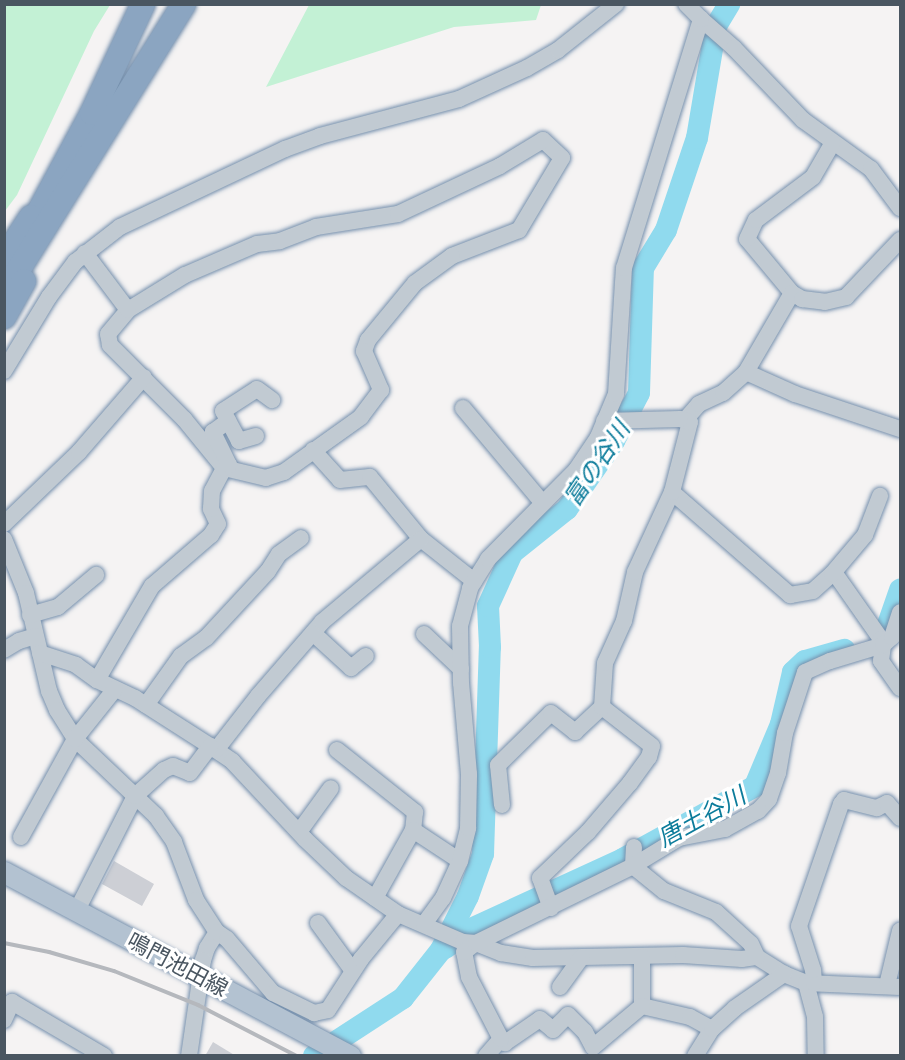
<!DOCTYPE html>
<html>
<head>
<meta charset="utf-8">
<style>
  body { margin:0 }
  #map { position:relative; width:905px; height:1060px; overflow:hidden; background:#f5f3f3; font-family:Commissioner,"Noto Sans JP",sans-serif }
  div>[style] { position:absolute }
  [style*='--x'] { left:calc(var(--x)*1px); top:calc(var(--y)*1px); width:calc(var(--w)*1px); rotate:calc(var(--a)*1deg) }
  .green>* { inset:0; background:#c3f1d5 }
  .river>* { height:22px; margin:-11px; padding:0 11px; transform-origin:11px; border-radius:11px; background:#90daee }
  .building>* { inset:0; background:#cdcfd5 }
  .roads { filter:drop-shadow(0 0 2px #7690ad) drop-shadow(0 0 2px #7690ad) }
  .minor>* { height:16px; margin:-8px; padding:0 8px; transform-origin:8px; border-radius:8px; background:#c1cad2 }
  .major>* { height:21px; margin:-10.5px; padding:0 10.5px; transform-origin:10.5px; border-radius:10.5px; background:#b3c2d1 }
  .highway>* { height:24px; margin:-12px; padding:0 12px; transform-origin:12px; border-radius:12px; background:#8ba5c1 }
  .rail>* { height:4px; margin:-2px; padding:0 2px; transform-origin:2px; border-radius:2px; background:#b5b8bd }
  span { translate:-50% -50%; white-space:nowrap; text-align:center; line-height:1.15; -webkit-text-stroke:6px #fff; paint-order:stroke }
  .street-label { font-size:22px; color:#4a5661 }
  .water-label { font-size:24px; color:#0c7c9b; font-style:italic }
  .frame { position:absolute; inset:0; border:6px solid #4a5661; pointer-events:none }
</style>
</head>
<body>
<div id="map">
  <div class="green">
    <div style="clip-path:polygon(5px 4px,110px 5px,94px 31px,17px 195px,5px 211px)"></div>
    <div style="clip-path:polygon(309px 5px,309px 4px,541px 5px,536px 20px,454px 27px,266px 87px)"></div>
  </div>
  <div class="river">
    <div style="--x:885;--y:633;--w:46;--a:-70.8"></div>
    <div style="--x:445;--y:948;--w:32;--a:-36"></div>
    <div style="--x:471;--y:929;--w:167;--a:-24.7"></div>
    <div style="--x:623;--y:859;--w:151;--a:-28.9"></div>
    <div style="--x:755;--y:786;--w:67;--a:-67.2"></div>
    <div style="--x:781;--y:724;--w:53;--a:-77"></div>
    <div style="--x:793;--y:672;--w:16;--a:-43"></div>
    <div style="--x:805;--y:661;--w:41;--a:-15.8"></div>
    <div style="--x:314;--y:1056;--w:106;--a:-33.1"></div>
    <div style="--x:403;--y:998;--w:61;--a:-51.6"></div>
    <div style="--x:441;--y:950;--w:60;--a:-63.4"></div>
    <div style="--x:468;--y:896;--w:45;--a:-70.3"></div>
    <div style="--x:483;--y:854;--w:207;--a:-88.1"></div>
    <div style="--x:490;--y:647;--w:41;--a:-92.8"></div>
    <div style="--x:488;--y:606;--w:58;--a:-65.6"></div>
    <div style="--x:512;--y:553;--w:70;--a:-38.7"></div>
    <div style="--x:567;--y:509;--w:83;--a:-55.3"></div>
    <div style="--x:614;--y:441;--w:54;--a:-62.5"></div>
    <div style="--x:639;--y:393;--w:125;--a:-88.2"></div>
    <div style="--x:643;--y:268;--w:44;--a:-58.8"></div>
    <div style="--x:666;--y:230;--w:97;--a:-71.4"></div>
    <div style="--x:697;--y:138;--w:114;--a:-80.4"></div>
    <div style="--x:716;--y:26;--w:26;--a:-59"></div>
  </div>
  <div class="building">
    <div style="clip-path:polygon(114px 861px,154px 884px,142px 906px,102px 884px)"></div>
    <div style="clip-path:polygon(213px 1042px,236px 1056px,205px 1056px)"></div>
  </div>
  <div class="roads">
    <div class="minor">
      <div style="--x:701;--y:19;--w:44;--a:41.3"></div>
      <div style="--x:734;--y:48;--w:100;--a:46.2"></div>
      <div style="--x:803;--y:120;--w:84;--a:35.8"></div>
      <div style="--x:871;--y:169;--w:49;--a:53.4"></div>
      <div style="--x:543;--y:140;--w:26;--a:43"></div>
      <div style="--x:562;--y:158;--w:84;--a:120.8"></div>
      <div style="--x:519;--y:230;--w:72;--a:158.8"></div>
      <div style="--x:452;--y:256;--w:46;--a:143.9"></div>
      <div style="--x:415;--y:283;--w:74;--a:129.5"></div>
      <div style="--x:368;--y:340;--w:12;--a:110"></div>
      <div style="--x:364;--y:351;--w:43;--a:66.4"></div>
      <div style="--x:381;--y:390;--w:34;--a:127"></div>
      <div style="--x:361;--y:417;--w:95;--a:144.5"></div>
      <div style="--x:284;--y:472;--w:19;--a:162"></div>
      <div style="--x:266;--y:478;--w:43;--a:-166.6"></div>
      <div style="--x:224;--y:468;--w:63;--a:-129.2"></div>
      <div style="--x:184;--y:419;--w:105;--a:-135"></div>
      <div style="--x:110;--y:345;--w:11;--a:-100"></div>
      <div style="--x:108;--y:334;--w:31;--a:-50"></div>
      <div style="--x:128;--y:310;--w:67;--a:-31.6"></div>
      <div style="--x:185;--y:275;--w:78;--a:-23.3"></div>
      <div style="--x:257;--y:244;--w:23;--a:-7"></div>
      <div style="--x:280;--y:241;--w:39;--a:-21"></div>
      <div style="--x:316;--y:227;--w:83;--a:-9"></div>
      <div style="--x:398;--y:214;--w:113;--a:-25.2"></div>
      <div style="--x:500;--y:166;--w:50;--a:-31.2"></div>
      <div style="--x:85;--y:253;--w:71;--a:53"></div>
      <div style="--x:792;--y:293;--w:70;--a:-129.8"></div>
      <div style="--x:747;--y:239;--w:21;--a:-65"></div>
      <div style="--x:756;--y:220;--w:71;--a:-37"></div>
      <div style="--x:813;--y:177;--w:39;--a:-60"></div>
      <div style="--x:4;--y:371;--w:87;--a:-58.7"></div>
      <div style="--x:49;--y:297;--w:44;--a:-53.4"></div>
      <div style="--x:75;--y:262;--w:57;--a:-37.9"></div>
      <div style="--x:120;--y:227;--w:183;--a:-25.3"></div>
      <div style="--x:285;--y:149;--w:37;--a:-20"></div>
      <div style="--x:320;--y:136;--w:144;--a:-14.9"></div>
      <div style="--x:459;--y:99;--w:75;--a:-24.5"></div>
      <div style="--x:527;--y:68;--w:36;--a:-30"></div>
      <div style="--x:558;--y:50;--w:74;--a:-38.4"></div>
      <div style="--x:746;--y:372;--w:91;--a:-59.8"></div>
      <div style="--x:792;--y:293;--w:12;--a:31"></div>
      <div style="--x:802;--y:299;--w:23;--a:7"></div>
      <div style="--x:825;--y:302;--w:22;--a:-13"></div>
      <div style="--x:846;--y:297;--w:79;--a:-46.5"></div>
      <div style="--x:463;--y:408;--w:123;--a:50"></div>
      <div style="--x:685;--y:420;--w:21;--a:-49"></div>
      <div style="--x:699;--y:404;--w:26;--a:-25"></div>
      <div style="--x:723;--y:393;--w:31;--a:-42"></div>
      <div style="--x:746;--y:372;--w:54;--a:24.2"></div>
      <div style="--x:795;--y:394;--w:111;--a:18.4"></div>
      <div style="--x:256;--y:436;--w:18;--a:164"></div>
      <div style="--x:239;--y:441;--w:34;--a:-118"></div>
      <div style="--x:223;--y:411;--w:40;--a:-32.9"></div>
      <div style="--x:257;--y:389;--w:19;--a:36"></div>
      <div style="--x:313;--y:450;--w:40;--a:48"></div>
      <div style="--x:340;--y:480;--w:30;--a:-6"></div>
      <div style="--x:370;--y:477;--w:80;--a:50.6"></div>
      <div style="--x:421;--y:539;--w:68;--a:38.4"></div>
      <div style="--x:672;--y:492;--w:157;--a:41.1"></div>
      <div style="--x:790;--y:595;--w:23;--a:-10"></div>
      <div style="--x:813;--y:591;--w:25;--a:-42"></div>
      <div style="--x:832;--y:574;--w:4;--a:14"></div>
      <div style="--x:836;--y:575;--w:78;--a:54.9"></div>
      <div style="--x:881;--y:639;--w:6;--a:72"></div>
      <div style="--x:883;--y:645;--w:16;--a:97"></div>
      <div style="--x:881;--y:661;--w:33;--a:55"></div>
      <div style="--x:4;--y:524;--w:104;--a:-43.8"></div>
      <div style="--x:79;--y:452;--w:99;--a:-49.1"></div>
      <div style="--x:4;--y:539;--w:58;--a:67.8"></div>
      <div style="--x:26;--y:593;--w:101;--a:76.8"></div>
      <div style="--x:49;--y:691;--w:21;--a:67"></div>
      <div style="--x:57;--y:710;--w:34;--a:58"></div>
      <div style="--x:75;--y:739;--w:112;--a:43.5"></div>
      <div style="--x:156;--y:816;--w:32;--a:55"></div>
      <div style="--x:174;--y:842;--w:62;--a:69.2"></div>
      <div style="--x:196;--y:900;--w:38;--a:57"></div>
      <div style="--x:217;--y:932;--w:19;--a:122"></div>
      <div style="--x:207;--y:948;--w:13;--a:108"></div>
      <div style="--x:203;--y:960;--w:97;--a:98.3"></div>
      <div style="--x:832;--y:574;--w:51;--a:-49.8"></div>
      <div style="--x:865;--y:535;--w:42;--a:-69"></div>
      <div style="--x:30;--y:615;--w:29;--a:-16"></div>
      <div style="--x:58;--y:607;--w:50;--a:-40.1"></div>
      <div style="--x:313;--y:633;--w:52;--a:42.6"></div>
      <div style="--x:351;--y:668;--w:19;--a:-39"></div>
      <div style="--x:424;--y:634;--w:51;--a:43.4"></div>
      <div style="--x:4;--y:650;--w:17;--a:-31"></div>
      <div style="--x:19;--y:641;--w:17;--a:-17"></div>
      <div style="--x:40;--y:653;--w:38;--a:18"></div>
      <div style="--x:76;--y:665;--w:26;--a:36"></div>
      <div style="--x:97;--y:680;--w:42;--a:25.3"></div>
      <div style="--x:135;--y:698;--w:89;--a:32.6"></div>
      <div style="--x:210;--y:746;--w:27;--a:34"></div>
      <div style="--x:232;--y:761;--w:107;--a:46.9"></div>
      <div style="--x:305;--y:839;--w:57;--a:43.6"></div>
      <div style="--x:346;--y:878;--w:63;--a:34.7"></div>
      <div style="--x:398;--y:914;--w:71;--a:23.3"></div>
      <div style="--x:463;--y:942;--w:13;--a:4"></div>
      <div style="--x:476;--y:943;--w:27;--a:22"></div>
      <div style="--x:501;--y:953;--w:32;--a:9"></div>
      <div style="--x:533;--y:958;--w:150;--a:-1.1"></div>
      <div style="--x:683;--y:955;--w:59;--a:3.9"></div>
      <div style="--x:742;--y:959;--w:15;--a:-8"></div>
      <div style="--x:757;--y:957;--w:32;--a:32"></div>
      <div style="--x:784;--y:974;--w:24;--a:22"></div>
      <div style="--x:806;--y:983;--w:94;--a:2.4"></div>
      <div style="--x:97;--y:680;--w:109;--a:-59.7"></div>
      <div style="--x:152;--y:586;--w:78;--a:-40.8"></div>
      <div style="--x:211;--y:535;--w:13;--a:-58"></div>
      <div style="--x:218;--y:524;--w:17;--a:-115"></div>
      <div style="--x:211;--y:509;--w:18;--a:-87"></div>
      <div style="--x:212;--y:491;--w:26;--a:-62"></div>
      <div style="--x:224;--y:468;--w:6;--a:-31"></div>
      <div style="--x:229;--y:465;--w:37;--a:-116"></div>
      <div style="--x:213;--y:432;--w:19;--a:-36"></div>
      <div style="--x:146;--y:705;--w:60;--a:-54.5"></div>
      <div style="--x:181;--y:656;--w:31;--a:-36"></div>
      <div style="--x:206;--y:638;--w:91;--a:-47.2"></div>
      <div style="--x:268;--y:571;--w:20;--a:-57"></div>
      <div style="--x:279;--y:554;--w:27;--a:-36"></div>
      <div style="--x:216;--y:750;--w:68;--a:-52.1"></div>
      <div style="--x:258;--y:696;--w:98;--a:-49.1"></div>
      <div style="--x:322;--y:622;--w:129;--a:-40"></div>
      <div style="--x:337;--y:750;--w:100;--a:38.5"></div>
      <div style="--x:415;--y:812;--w:18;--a:96"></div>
      <div style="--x:413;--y:830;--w:78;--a:119.2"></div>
      <div style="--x:502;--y:805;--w:40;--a:-95.7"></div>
      <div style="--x:498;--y:765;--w:74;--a:-44.5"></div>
      <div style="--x:551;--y:713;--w:31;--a:38"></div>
      <div style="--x:575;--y:732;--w:37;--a:-43"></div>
      <div style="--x:413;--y:830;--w:56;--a:33.4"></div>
      <div style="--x:299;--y:832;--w:54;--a:-54"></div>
      <div style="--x:21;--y:837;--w:112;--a:-61.1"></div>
      <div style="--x:75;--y:739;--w:64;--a:-51.3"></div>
      <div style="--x:633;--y:866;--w:40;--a:39"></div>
      <div style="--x:664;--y:891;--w:56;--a:22"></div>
      <div style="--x:716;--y:912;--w:47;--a:42.4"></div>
      <div style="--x:751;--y:944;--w:14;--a:65"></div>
      <div style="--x:633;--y:866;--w:19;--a:-87"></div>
      <div style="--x:551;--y:908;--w:32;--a:-110"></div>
      <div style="--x:540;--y:878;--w:66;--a:-43.8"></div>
      <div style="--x:588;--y:832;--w:65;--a:-49.4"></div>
      <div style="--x:630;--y:783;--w:32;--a:-54"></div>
      <div style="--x:649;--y:757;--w:11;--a:-75"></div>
      <div style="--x:652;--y:746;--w:63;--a:-142"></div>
      <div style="--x:602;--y:707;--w:44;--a:-86.1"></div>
      <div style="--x:605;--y:663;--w:46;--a:-65.7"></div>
      <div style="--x:624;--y:621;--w:50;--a:-77.3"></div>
      <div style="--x:635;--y:572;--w:88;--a:-65.2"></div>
      <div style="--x:672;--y:492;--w:72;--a:-75.6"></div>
      <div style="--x:690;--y:422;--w:10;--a:-163"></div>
      <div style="--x:680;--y:419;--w:76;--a:178.5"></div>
      <div style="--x:77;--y:910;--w:128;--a:-63"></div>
      <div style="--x:135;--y:796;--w:39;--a:-42"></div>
      <div style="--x:164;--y:770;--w:10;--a:-24"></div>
      <div style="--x:173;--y:766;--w:18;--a:22"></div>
      <div style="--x:190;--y:773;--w:34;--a:-53"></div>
      <div style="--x:318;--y:923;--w:59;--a:53.9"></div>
      <div style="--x:424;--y:924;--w:32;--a:-54"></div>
      <div style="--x:443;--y:898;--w:41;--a:-65.3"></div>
      <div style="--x:460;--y:861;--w:34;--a:-76"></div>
      <div style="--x:468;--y:828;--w:54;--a:-88.9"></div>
      <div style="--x:469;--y:774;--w:91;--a:-95"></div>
      <div style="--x:461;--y:683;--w:57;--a:-91"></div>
      <div style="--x:460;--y:626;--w:39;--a:-75"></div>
      <div style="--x:470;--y:588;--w:34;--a:-58"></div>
      <div style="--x:488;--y:559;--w:125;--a:-45.3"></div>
      <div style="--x:576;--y:470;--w:40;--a:-56"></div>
      <div style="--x:598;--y:437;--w:47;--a:-67.3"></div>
      <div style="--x:616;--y:394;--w:126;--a:-86.4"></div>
      <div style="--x:624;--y:268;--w:261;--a:-72.8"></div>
      <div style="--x:701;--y:19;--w:21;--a:-135"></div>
      <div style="--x:217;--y:932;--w:12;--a:35"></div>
      <div style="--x:227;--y:939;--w:71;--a:49.6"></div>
      <div style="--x:273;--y:993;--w:46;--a:26"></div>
      <div style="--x:314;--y:1013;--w:14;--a:-12"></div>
      <div style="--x:328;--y:1010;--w:61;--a:-57.1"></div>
      <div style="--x:361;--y:959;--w:58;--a:-50.6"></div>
      <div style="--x:642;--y:957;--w:49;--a:90"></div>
      <div style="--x:642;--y:1006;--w:49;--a:12.9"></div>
      <div style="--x:690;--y:1017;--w:25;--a:29"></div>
      <div style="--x:806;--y:983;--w:35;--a:75"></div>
      <div style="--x:815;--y:1017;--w:39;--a:89"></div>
      <div style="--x:814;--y:983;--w:13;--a:-94"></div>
      <div style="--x:813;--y:970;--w:46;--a:-107.7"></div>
      <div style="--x:799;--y:926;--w:129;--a:-71"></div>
      <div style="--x:841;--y:804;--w:5;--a:-53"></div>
      <div style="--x:844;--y:800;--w:34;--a:14"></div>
      <div style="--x:877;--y:808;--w:11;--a:-27"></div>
      <div style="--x:887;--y:803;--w:20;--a:49"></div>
      <div style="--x:887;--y:985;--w:56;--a:-76.5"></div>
      <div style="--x:560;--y:987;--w:37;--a:-54"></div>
      <div style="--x:4;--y:1020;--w:20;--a:-66"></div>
      <div style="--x:12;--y:1002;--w:107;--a:30.4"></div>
      <div style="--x:501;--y:1039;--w:6;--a:45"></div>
      <div style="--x:505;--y:1043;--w:42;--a:-34.4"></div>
      <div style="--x:540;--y:1019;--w:17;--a:40"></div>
      <div style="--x:553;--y:1030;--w:21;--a:-45"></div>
      <div style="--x:568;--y:1015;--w:24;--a:45"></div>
      <div style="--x:585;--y:1032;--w:17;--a:62"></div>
      <div style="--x:593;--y:1047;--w:64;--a:-39.9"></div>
      <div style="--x:486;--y:1056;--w:23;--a:-49"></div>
      <div style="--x:501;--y:1039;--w:70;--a:-117.3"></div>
      <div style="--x:469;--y:977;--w:25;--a:-101"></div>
      <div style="--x:464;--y:952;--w:15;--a:-37"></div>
      <div style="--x:476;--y:943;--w:175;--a:-26.1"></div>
      <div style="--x:633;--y:866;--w:54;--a:-31.3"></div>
      <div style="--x:679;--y:838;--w:47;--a:-11.1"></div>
      <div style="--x:725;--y:829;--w:38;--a:-29"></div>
      <div style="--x:758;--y:811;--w:16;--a:-47"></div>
      <div style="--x:769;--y:799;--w:28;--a:-71"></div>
      <div style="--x:778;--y:773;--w:41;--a:-80.1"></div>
      <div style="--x:785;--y:733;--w:64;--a:-71.8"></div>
      <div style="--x:805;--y:672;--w:27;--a:-24"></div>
      <div style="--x:830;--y:661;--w:55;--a:-16.8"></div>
      <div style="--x:883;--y:645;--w:12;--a:-42"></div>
      <div style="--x:892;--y:637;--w:26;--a:-72"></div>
      <div style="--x:695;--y:1056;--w:32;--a:-58"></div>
      <div style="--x:712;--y:1029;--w:31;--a:-42"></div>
      <div style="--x:735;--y:1008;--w:60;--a:-34.8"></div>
    </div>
    <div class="major">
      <div style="--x:4;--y:872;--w:392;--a:28"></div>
    </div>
    <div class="highway">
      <div style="--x:28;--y:232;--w:135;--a:-61.7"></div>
      <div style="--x:92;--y:113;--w:120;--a:-64.9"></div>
      <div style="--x:4;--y:258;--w:49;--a:-56.6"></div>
      <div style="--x:4;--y:293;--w:340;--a:-58.1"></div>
      <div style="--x:4;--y:317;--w:41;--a:-60.9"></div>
    </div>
  </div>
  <div class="rail">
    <div style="--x:4;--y:943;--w:46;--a:11.3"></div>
    <div style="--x:49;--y:952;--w:68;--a:16.3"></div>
    <div style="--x:114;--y:971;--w:91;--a:22"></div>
    <div style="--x:198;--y:1005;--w:111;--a:27.3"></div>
  </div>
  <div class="street-label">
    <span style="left:178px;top:964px;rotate:28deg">鳴門池田線</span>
  </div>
  <div class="water-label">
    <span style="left:596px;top:463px;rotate:-56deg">富の谷川</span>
    <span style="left:701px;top:816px;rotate:-29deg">唐土谷川</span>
  </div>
  <div class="frame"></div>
</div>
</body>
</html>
